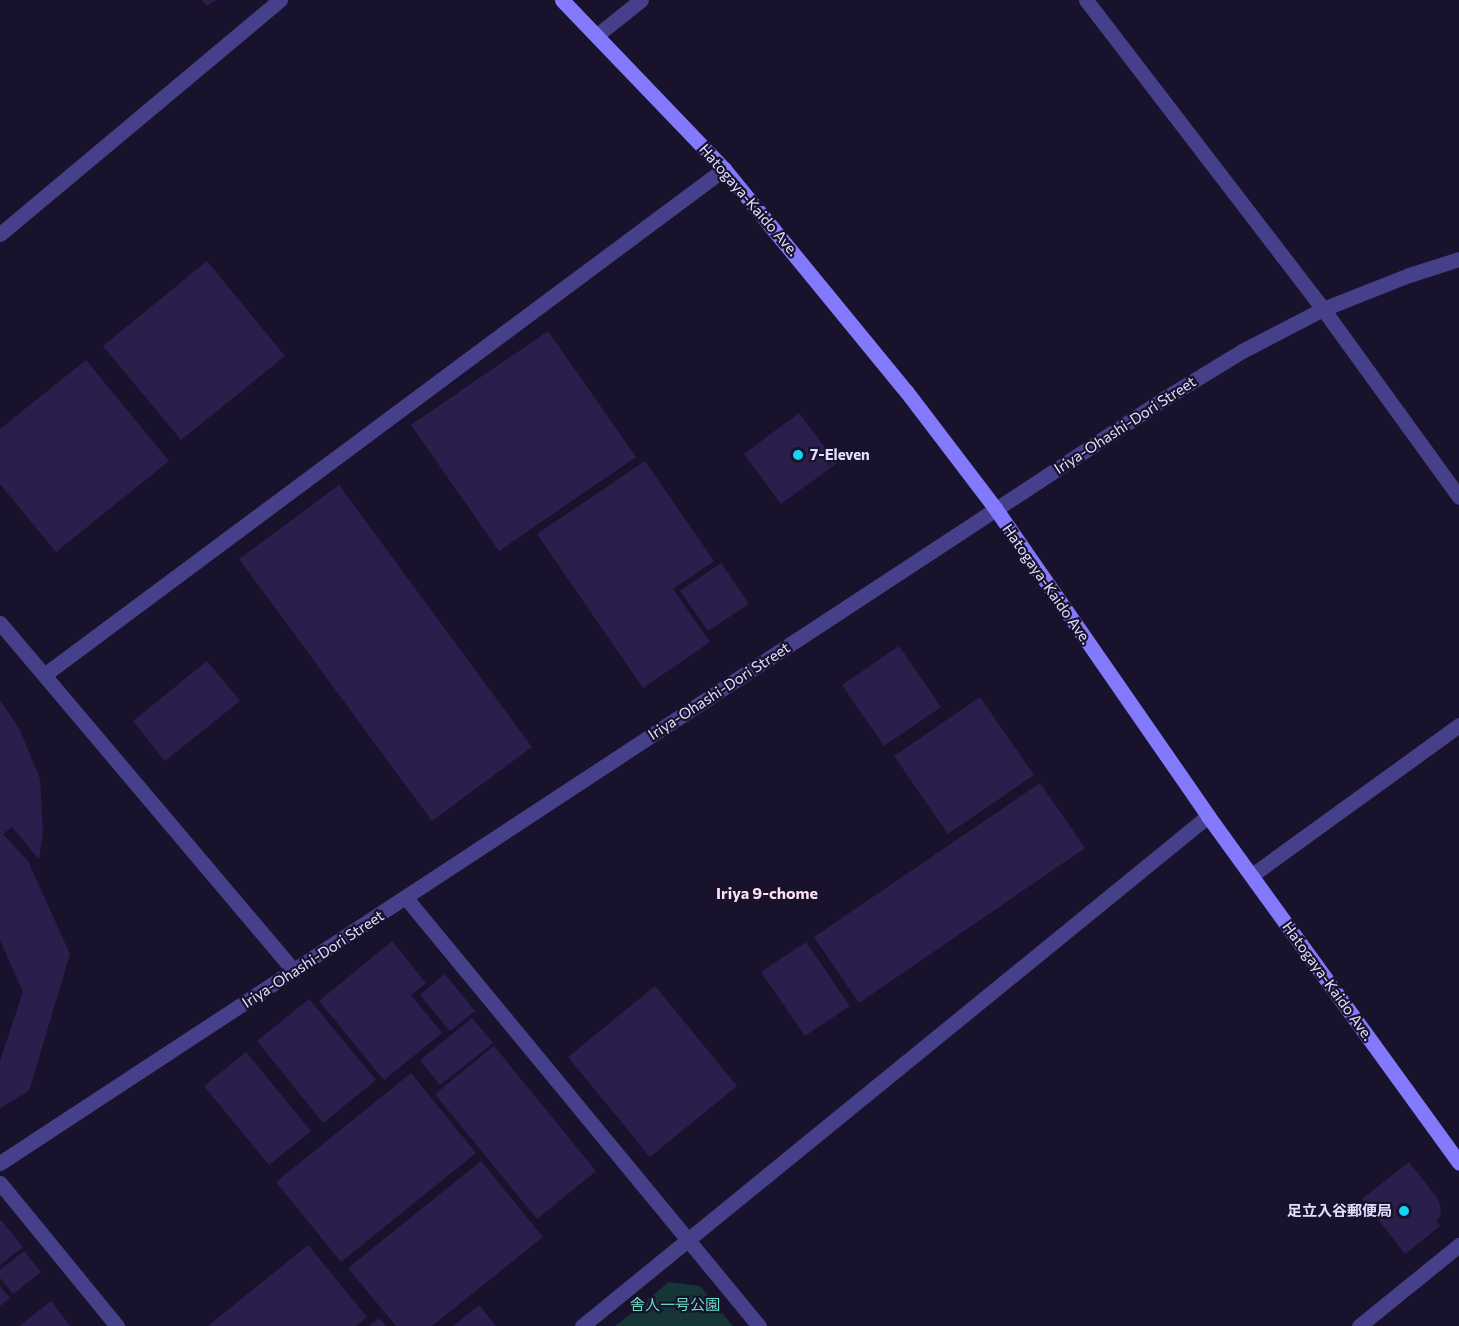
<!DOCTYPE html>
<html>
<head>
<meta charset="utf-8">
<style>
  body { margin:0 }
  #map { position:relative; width:1459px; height:1326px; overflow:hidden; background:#18122c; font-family:Commissioner,"Noto Sans JP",sans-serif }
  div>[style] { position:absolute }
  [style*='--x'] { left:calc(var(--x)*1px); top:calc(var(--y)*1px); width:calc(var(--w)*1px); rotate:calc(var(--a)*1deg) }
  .green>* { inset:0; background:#163536 }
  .building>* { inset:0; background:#2a1f4c }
  .minor>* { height:15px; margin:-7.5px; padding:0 7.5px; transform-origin:7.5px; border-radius:7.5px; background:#463f89 }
  .tertiary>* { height:15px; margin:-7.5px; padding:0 7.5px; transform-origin:7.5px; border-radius:7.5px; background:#463f89 }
  .secondary>* { height:15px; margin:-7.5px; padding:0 7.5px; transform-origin:7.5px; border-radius:7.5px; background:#8279fb }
  .dots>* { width:16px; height:16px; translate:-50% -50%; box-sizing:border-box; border:3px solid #18122c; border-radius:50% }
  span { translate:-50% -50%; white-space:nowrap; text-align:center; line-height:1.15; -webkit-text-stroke:4.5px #18122c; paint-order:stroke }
  .street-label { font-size:15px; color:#e3defe }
  .poi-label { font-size:15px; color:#e3defe; font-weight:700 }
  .left { translate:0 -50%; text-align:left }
  .right { translate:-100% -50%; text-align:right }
  .park-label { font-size:15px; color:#6bdec6 }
  .neighbourhood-label { font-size:16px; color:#fee0f2; font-weight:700 }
</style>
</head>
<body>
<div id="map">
  <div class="green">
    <div style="clip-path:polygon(669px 1282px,700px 1286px,733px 1326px,615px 1326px)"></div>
  </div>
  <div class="building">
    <div style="clip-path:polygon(202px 0,216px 0,207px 6px)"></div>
    <div style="clip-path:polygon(207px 261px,285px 356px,181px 440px,103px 346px)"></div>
    <div style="clip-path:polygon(548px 331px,636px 457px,499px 551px,411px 425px)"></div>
    <div style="clip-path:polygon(86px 360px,169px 461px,56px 552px,0 484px,0 429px)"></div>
    <div style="clip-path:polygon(799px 413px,837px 463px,781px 504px,744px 454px)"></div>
    <div style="clip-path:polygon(645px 461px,714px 561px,673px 589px,710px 642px,643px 688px,537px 534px)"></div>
    <div style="clip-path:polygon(339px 485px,532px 747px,432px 821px,239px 559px)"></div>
    <div style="clip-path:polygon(721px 563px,749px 604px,708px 631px,680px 591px)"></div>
    <div style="clip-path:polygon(899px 646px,941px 707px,884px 746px,842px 685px)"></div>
    <div style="clip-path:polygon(207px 661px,240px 701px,165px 761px,133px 721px)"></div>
    <div style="clip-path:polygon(980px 697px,1034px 775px,948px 834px,894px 756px)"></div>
    <div style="clip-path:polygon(0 700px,19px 728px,40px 779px,43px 833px,39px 859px,12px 827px,3px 834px,28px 861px,70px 954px,29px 1091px,0 1108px,0 1061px,23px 992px,0 940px)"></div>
    <div style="clip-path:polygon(1040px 783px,1085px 848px,859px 1003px,814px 937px)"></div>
    <div style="clip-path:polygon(392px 941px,426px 983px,411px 995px,442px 1033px,384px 1080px,319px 1001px)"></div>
    <div style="clip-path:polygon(806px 942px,850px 1006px,805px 1036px,761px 972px)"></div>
    <div style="clip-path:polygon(445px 974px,475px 1011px,450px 1031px,420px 995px)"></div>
    <div style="clip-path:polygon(655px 986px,737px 1086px,650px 1157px,568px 1057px)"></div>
    <div style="clip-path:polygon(309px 999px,376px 1080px,323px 1123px,257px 1041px)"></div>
    <div style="clip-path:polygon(472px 1018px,493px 1043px,440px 1085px,420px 1060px)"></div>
    <div style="clip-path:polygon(494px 1046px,596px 1171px,537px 1219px,435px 1094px)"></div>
    <div style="clip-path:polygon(246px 1052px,311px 1131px,269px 1165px,204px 1086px)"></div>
    <div style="clip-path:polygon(411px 1073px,476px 1153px,341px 1262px,276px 1182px)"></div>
    <div style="clip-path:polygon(481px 1161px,543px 1237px,432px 1326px,396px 1326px,348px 1268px)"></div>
    <div style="clip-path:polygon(1409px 1162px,1438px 1199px,1441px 1208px,1440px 1217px,1436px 1220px,1440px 1226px,1405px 1254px,1362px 1199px)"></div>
    <div style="clip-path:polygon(1px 1220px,23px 1247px,0 1265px,0 1221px)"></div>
    <div style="clip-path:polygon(308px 1245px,367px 1317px,356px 1326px,208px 1326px)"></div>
    <div style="clip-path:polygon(24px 1251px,41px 1272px,13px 1294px,0 1278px,0 1270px)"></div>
    <div style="clip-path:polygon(0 1286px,10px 1298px,0 1306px)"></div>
    <div style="clip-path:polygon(51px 1301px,70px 1326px,19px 1326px)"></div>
    <div style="clip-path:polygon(479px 1305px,496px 1326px,453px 1326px)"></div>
    <div style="clip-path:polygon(379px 1318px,386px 1326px,369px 1326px)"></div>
  </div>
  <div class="minor">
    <div style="--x:1086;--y:0;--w:389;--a:52.5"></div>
    <div style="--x:1323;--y:309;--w:232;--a:54.1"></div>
    <div style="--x:597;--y:35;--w:56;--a:-38.5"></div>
    <div style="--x:0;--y:234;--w:365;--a:-39.9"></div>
    <div style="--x:0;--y:623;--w:456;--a:49.8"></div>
    <div style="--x:44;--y:675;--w:848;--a:-36.65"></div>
    <div style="--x:1252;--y:875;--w:256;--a:-35.9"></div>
    <div style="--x:582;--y:1326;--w:807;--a:-39.17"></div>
    <div style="--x:1359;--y:1326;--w:129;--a:-39"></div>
  </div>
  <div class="tertiary">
    <div style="--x:406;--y:898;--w:555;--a:50.49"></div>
    <div style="--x:0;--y:1163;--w:1394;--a:-33.29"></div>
    <div style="--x:1165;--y:398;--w:90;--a:-31.4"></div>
    <div style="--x:1242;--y:351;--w:91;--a:-27.4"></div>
    <div style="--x:1323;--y:309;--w:92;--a:-21.6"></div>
    <div style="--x:1409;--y:275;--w:52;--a:-17.7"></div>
    <div style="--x:0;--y:1183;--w:185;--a:50.7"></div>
  </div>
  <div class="secondary">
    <div style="--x:562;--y:0;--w:234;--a:46.2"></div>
    <div style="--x:724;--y:169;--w:287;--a:50.7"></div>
    <div style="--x:906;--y:391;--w:147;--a:52.7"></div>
    <div style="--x:995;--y:508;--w:374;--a:55.3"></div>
    <div style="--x:1208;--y:816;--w:428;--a:54.1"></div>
  </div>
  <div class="dots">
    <div style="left:798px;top:455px;background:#11d5f7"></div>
    <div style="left:1404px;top:1211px;background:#11d5f7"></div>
  </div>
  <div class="street-label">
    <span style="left:749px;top:200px;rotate:49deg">Hatogaya-Kaido Ave.</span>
    <span style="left:1125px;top:425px;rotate:-33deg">Iriya-Ohashi-Dori Street</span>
    <span style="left:1047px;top:584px;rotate:55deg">Hatogaya-Kaido Ave.</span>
    <span style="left:719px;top:691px;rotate:-33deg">Iriya-Ohashi-Dori Street</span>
    <span style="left:313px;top:959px;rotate:-33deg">Iriya-Ohashi-Dori Street</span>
    <span style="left:1328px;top:981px;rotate:54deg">Hatogaya-Kaido Ave.</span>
  </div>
  <div class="poi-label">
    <span class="left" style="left:810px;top:455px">7-Eleven</span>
    <span class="right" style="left:1392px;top:1211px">足立入谷郵便局</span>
  </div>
  <div class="park-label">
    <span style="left:675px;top:1305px">舎人一号公園</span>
  </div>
  <div class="neighbourhood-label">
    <span style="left:767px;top:893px">Iriya 9-chome</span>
  </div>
</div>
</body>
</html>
